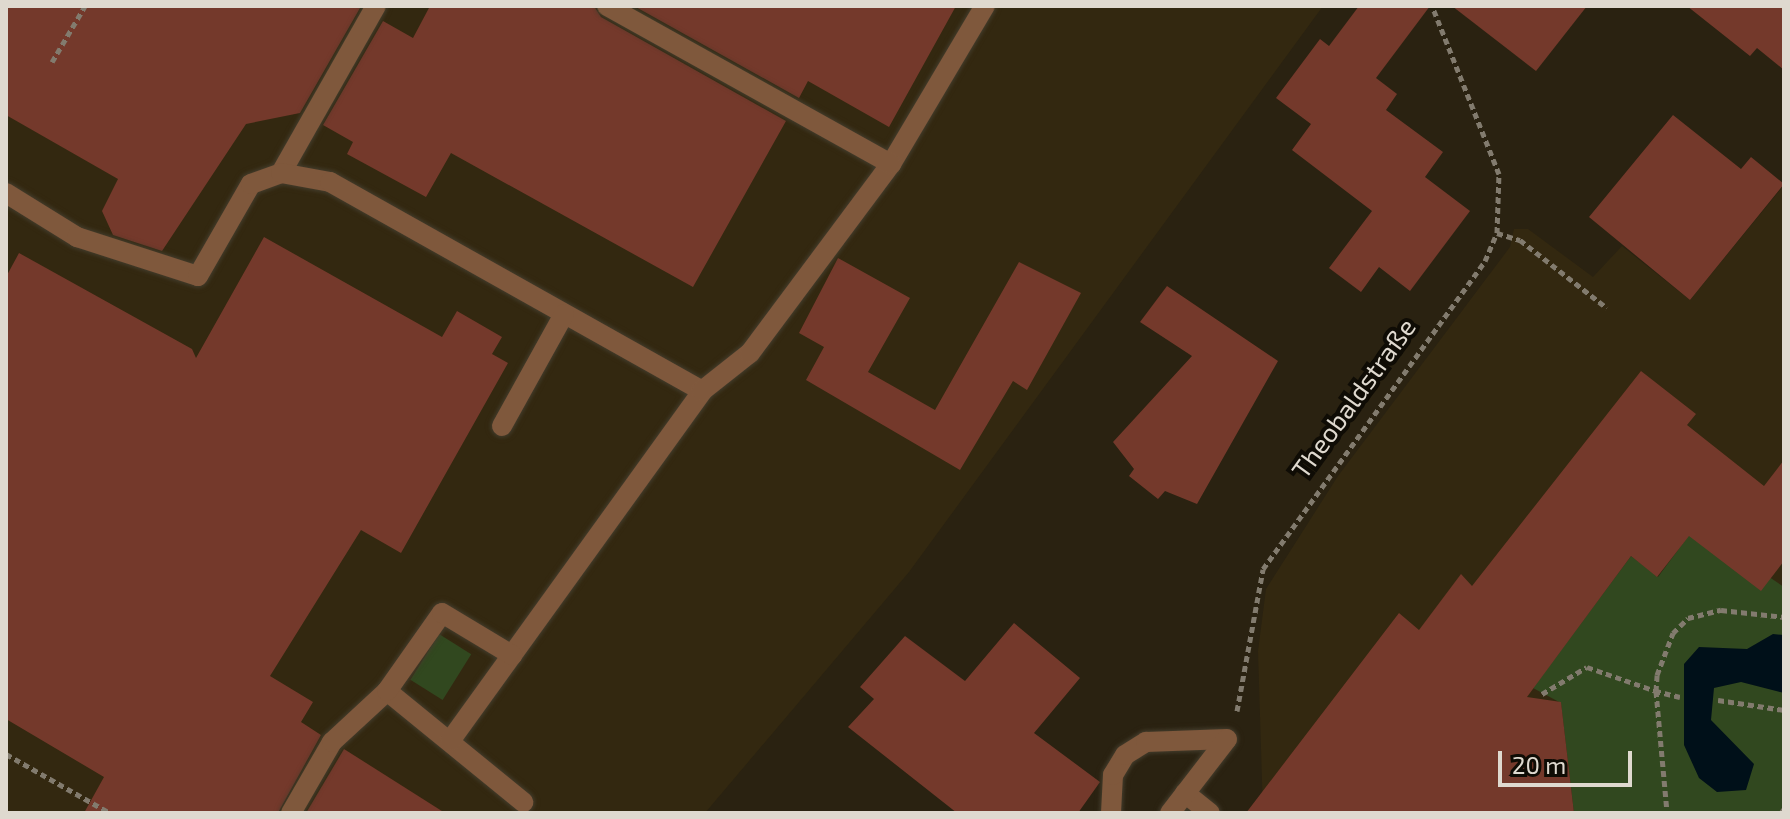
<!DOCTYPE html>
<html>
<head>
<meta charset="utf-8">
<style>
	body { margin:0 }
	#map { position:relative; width:1790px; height:819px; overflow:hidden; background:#2a2211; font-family:"Exo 2",sans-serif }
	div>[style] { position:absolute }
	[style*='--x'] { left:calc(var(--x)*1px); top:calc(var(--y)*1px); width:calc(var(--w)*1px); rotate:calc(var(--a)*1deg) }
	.built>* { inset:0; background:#332810 }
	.green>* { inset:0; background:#31481f; transform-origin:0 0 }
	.water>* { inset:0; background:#001019 }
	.building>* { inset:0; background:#74392b }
	.path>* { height:5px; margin-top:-2.5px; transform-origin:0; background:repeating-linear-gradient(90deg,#827b6e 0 6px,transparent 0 10px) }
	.roads { filter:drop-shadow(0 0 2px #433c2c) drop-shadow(0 0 2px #433c2c) }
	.minor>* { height:20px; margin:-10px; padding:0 10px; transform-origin:10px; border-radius:10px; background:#7f583c }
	span { translate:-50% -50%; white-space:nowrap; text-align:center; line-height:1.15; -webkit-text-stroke:8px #0f0c05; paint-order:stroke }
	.street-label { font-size:26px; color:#dfd9cf }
	.frame { position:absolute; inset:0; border:8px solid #dfd9cf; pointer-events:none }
	.scale { position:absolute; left:1498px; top:751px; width:134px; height:36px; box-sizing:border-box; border:4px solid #dfd9cf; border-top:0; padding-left:10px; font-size:24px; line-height:28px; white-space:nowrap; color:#dfd9cf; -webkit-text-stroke:6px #0f0c05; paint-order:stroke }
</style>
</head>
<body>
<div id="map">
	<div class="built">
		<div style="clip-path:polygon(6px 6px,1323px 6px,909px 572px,705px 813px,6px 813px)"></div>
		<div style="clip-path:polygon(1784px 185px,1784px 813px,1263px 813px,1258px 651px,1266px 589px,1338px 476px,1510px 247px,1514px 229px,1528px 229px,1593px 277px,1622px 246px,1690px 300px)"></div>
	</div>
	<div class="green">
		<div style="clip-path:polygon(1695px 527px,1784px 587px,1784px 813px,1574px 813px,1561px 703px,1533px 688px,1631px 556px,1658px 577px)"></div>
		<div style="left:439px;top:634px;width:38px;height:54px;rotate:32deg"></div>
	</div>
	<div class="water">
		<div style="clip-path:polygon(1773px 634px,1784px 635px,1784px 693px,1741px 682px,1714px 688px,1711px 720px,1754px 764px,1746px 790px,1717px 792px,1699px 778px,1684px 745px,1684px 664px,1699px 647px,1747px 649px)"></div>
	</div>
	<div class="building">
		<div style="clip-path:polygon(6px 6px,357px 6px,360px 8px,300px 113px,246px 124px,162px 251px,113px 235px,102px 211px,118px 179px,6px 115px)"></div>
		<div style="clip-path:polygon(430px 6px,594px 6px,601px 17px,786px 121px,693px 287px,451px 153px,426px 197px,347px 154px,353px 142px,323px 125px,383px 21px,413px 38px)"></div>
		<div style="clip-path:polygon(634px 6px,956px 6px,889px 127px,808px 81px,799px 98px)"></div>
		<div style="clip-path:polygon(1359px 6px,1430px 6px,1376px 78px,1397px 94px,1386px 110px,1443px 152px,1425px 177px,1470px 211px,1410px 291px,1379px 267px,1361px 292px,1329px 268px,1372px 211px,1292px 150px,1311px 124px,1276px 98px,1320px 39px,1329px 46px)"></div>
		<div style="clip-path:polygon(1452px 6px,1587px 6px,1536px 71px)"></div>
		<div style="clip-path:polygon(1687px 6px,1784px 6px,1784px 70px,1757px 48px,1750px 56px)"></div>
		<div style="clip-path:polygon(1673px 115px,1741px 169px,1751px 157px,1784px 184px,1690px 300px,1589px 217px)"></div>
		<div style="clip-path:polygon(264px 237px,442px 337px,457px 311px,502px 337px,492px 354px,508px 363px,401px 553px,361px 530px,270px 676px,313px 702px,301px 722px,321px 735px,278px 813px,84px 813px,104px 777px,6px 719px,6px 277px,19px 253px,192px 349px,196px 358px)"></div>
		<div style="clip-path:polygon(838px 258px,910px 298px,868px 372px,935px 410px,1019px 262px,1081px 293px,1027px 390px,1013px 381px,960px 470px,806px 380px,824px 347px,799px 333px)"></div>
		<div style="clip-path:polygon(1167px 286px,1278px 361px,1197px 504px,1165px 491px,1158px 499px,1129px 476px,1134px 469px,1113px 442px,1192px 356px,1140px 322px)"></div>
		<div style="clip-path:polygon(1641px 371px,1696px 414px,1687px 425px,1764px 486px,1784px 460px,1784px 561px,1761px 591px,1689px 536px,1657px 577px,1631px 556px,1527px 697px,1561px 702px,1574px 813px,1246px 813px,1399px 613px,1419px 630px,1461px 574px,1472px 586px)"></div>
		<div style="clip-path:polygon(1014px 623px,1080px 678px,1034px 733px,1100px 782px,1078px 813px,957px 813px,848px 727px,874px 699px,860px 687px,905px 636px,965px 681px)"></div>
		<div style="clip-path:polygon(344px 749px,445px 813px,306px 813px)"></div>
	</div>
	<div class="path">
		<div style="--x:52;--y:62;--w:65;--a:-59.5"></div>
		<div style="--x:1497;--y:233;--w:24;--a:17"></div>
		<div style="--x:1520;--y:240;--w:110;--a:38"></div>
		<div style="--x:1542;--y:694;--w:52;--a:-31"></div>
		<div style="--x:1587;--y:667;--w:73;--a:19.2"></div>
		<div style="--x:1656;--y:691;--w:122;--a:84.8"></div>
		<div style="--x:1680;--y:697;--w:25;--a:-166"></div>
		<div style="--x:1656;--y:691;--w:16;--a:-86"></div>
		<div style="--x:1657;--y:675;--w:45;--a:-69.1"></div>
		<div style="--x:1673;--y:633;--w:21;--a:-45"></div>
		<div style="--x:1688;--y:618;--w:34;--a:-14"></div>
		<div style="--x:1721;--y:610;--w:63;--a:6.3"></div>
		<div style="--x:1718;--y:700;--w:67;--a:8.6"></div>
		<div style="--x:1237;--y:711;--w:144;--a:-79.6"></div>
		<div style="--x:1263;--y:569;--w:380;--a:-54.2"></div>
		<div style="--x:1485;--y:261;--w:30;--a:-67"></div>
		<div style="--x:1497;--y:233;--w:59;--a:-88.1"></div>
		<div style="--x:1499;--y:174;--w:181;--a:-111.7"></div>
		<div style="--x:6;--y:754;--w:120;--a:29.6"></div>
		<div style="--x:1781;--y:813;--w:5;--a:-53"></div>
	</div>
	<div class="roads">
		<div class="minor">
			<div style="--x:891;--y:164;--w:184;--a:-59.3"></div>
			<div style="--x:281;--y:173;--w:192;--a:-60.4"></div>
			<div style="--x:6;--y:193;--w:84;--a:31.8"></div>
			<div style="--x:77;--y:237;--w:127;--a:17.9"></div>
			<div style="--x:198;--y:276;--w:106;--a:-60.1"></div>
			<div style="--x:251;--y:184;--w:32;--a:-20"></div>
			<div style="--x:281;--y:173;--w:50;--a:10.4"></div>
			<div style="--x:330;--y:182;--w:427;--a:29.3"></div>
			<div style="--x:502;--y:426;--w:128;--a:-61"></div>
			<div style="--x:387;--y:691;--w:176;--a:39.2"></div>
			<div style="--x:450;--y:741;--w:431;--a:-54.2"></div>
			<div style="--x:702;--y:391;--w:61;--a:-38.4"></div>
			<div style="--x:750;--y:353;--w:236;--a:-53.3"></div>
			<div style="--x:891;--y:164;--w:325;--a:-150.9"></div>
			<div style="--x:1185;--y:793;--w:32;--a:39"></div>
			<div style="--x:291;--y:813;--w:82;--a:-60"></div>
			<div style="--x:332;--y:742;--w:75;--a:-42.8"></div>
			<div style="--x:387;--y:691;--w:95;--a:-54.8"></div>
			<div style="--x:442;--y:613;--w:82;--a:31"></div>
			<div style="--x:1111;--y:813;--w:38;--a:-87"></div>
			<div style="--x:1113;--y:775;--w:23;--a:-59"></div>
			<div style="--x:1125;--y:755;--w:25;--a:-32"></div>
			<div style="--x:1146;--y:742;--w:81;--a:-2.1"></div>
			<div style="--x:1170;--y:813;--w:93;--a:-52.4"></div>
		</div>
	</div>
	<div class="street-label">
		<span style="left:1353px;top:398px;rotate:-54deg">Theobaldstraße</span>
	</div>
	<div class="frame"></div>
	<div class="scale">20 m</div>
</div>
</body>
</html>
